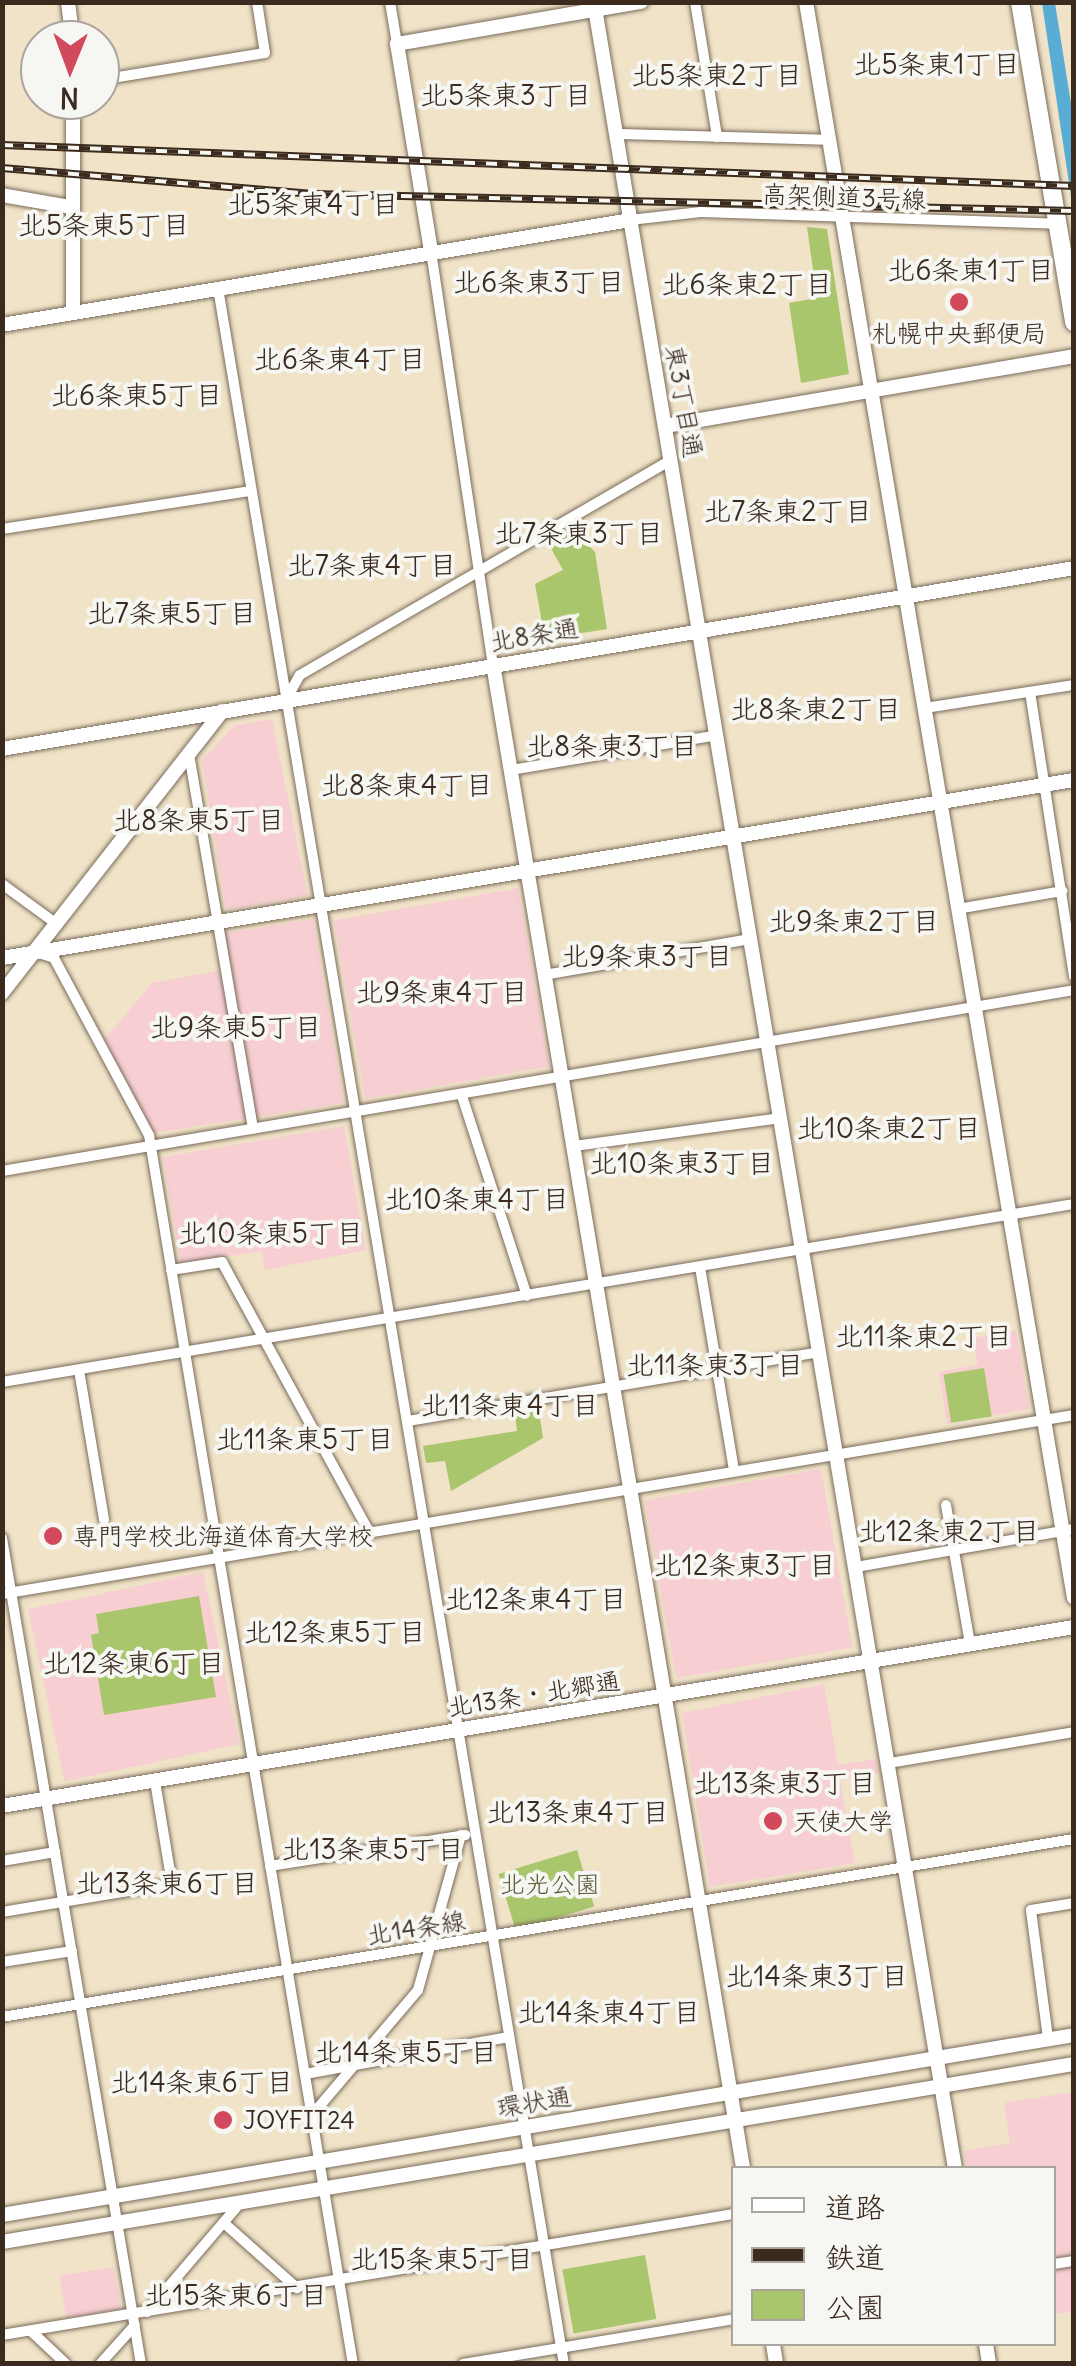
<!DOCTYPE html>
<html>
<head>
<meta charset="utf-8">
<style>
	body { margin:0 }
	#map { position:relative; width:1076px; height:2366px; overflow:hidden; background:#f0e3c8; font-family:Delius,"Klee One",sans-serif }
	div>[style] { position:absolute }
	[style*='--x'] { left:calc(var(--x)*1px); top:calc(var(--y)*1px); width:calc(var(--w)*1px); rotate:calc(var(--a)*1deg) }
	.built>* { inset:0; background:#f7cfd3; transform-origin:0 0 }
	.green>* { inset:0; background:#a9c66d; transform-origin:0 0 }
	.water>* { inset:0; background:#59add5 }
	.roads { filter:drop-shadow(0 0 2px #7a6b5a) drop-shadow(0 0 2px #7a6b5a) }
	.street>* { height:10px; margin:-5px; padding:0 5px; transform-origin:5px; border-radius:5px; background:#fff }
	.secondary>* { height:14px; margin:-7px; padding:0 7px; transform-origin:7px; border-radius:7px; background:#fff }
	.highway>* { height:18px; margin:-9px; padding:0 9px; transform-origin:9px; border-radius:9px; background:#fff }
	.rail>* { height:8px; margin-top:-4px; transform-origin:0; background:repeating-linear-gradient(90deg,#f6f6f2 0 11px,#3b2a1e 0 22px); box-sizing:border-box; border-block:2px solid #3b2a1e }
	.dots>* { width:28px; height:28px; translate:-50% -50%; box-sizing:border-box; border:5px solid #f6f6f2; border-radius:50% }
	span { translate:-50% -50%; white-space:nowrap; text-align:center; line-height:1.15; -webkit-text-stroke:8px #f6f6f2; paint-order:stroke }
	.street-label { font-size:25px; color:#3b2a1e }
	.poi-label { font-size:25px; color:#3b2a1e }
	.left { translate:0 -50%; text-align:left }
	.park-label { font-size:25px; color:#5c5936 }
	.neighbourhood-label { font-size:28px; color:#3b2a1e }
	.frame { position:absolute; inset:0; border:5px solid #3b2a1e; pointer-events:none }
	.legend { position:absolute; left:731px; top:2166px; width:325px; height:180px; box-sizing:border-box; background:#f6f6f2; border:2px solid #aba49d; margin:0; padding:12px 18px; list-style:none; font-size:30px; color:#3b2a1e }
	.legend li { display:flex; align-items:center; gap:20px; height:50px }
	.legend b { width:50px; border:2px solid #aba49d }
	.north { position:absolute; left:20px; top:20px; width:100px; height:100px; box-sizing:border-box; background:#f6f6f2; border:2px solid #aba49d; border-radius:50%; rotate:181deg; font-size:28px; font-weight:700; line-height:40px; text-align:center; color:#3b2a1e }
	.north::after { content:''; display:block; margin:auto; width:35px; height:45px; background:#d1495b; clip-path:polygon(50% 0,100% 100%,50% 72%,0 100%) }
</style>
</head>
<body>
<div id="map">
	<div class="built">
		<div style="clip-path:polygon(272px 719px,308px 896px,226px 910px,202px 760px,234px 726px)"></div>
		<div style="left:518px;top:888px;width:181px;height:187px;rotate:80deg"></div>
		<div style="clip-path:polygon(313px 919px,344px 1103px,153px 1133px,104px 1040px,152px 983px,221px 970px,215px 935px)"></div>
		<div style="clip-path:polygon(344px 1126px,366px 1250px,265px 1270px,262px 1251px,181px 1264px,163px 1157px)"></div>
		<div style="clip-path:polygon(1016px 1330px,1029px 1409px,947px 1424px,939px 1372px,978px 1365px,973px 1338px)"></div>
		<div style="left:821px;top:1469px;width:181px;height:179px;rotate:80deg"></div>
		<div style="left:203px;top:1572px;width:176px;height:179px;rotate:78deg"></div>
		<div style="clip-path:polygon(824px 1684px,838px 1765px,876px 1759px,879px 1773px,840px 1780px,855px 1863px,710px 1887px,682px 1713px)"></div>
		<div style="clip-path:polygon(1073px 2092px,1073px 2311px,1056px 2314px,1054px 2168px,967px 2168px,964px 2151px,1010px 2143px,1004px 2103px)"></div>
		<div style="left:114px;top:2267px;width:43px;height:55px;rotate:81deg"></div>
	</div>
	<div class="green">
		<div style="clip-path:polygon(807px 227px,827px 229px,849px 374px,801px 383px,789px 303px,817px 298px)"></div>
		<div style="clip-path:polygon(571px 527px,595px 552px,607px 629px,545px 639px,535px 584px,563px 570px,547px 541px)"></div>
		<div style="left:984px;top:1368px;width:49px;height:41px;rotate:81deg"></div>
		<div style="clip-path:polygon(538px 1405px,543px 1438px,451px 1491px,445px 1461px,426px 1463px,423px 1446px,517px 1431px,514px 1409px)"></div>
		<div style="clip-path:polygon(199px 1596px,216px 1697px,104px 1715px,91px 1635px,99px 1633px,96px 1614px)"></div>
		<div style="left:577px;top:1850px;width:59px;height:82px;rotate:73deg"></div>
		<div style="left:645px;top:2255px;width:65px;height:84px;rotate:80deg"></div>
	</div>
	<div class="water">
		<div style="clip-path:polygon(1042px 3px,1055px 3px,1073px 116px,1073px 210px)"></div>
	</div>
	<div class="roads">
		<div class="street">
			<div style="--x:390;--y:2;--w:43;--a:80.5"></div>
			<div style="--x:695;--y:2;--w:137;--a:80.7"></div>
			<div style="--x:100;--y:80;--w:167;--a:-9.3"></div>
			<div style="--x:265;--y:53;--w:52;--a:-98.9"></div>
			<div style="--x:617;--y:134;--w:213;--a:1.6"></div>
			<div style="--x:630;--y:220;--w:71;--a:-6.4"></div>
			<div style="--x:701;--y:212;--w:356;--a:1.9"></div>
			<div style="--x:431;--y:251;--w:418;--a:81.5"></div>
			<div style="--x:218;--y:288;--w:2105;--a:80.54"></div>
			<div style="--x:2;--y:529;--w:252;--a:-8.7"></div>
			<div style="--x:1030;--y:692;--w:288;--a:81.2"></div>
			<div style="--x:287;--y:698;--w:26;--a:-61"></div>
			<div style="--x:300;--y:675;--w:429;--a:-30.1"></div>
			<div style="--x:925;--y:708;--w:151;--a:-8.8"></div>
			<div style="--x:189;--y:754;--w:380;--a:80.3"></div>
			<div style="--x:511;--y:770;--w:209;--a:-9.6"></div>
			<div style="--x:2;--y:884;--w:69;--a:36.2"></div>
			<div style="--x:957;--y:909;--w:107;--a:-9.7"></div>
			<div style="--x:42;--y:954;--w:13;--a:18"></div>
			<div style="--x:54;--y:958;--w:201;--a:61.8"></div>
			<div style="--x:149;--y:1135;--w:1246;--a:80.58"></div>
			<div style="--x:544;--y:975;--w:210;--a:-9.9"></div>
			<div style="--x:462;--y:1096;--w:210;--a:72"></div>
			<div style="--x:574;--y:1146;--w:209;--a:-7.7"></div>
			<div style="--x:2;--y:1171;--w:1087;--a:-9.58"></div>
			<div style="--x:700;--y:1267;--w:207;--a:80.5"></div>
			<div style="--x:171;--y:1270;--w:52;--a:-8.9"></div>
			<div style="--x:222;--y:1262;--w:309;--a:61.4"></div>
			<div style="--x:79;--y:1370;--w:152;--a:80.5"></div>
			<div style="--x:2;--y:1382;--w:1087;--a:-9.43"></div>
			<div style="--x:408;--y:1421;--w:417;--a:-9.5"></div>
			<div style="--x:946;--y:1505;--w:141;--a:80.2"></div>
			<div style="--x:2;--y:1538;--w:838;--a:80.45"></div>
			<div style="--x:856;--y:1567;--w:221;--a:-9.9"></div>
			<div style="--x:2;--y:1594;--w:1087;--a:-9.48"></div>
			<div style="--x:889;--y:1763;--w:188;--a:-9.5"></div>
			<div style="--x:2;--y:1861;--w:54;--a:-9.6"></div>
			<div style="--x:270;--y:1866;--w:198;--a:-9"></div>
			<div style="--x:2;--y:1912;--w:172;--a:-9.4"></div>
			<div style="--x:172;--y:1884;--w:104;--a:-99.4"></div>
			<div style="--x:2;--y:1962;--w:71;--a:-8.9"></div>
			<div style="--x:2;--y:2017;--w:1087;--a:-9.43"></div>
			<div style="--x:1048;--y:2038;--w:129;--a:-97.6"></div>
			<div style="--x:1031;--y:1910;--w:44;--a:-9.2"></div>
			<div style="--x:305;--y:2074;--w:207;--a:-10.3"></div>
			<div style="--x:312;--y:2115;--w:164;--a:-49.7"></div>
			<div style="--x:418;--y:1990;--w:161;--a:-74.5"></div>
			<div style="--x:224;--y:2223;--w:98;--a:41.7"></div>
			<div style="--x:1054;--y:2264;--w:20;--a:-9"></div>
			<div style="--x:147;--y:2312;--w:143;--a:-49.5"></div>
			<div style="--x:31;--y:2331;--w:48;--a:43.3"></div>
			<div style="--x:2;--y:2335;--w:742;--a:-9.39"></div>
			<div style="--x:100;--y:2364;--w:52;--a:-48.1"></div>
			<div style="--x:463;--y:2364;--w:275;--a:-9.4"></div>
		</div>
		<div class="secondary">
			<div style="--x:68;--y:2;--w:38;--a:83"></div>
			<div style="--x:594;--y:2;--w:2196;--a:80.54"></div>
			<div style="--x:806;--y:2;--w:1618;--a:80.47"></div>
			<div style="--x:2;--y:195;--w:69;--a:10"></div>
			<div style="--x:431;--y:251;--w:210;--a:-99.3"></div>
			<div style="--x:397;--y:44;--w:248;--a:-9.8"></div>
			<div style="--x:73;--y:313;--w:213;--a:-90"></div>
			<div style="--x:2;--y:325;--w:637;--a:-9.49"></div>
			<div style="--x:665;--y:426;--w:415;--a:-9.7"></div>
			<div style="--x:493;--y:664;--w:1525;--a:80.56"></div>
			<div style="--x:2;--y:749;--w:1087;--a:-9.58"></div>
			<div style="--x:2;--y:958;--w:1087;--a:-9.43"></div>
			<div style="--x:2;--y:993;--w:358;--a:-52"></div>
			<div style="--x:2;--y:1806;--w:1087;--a:-9.48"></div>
			<div style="--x:2;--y:2215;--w:1087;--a:-9.53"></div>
			<div style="--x:2;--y:2242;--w:1087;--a:-9.43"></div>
			<div style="--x:773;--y:2344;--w:20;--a:81"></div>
			<div style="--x:986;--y:2344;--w:20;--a:81"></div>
		</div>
		<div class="highway">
			<div style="--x:1020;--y:2;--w:325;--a:80.4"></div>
		</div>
	</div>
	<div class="rail">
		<div style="--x:2;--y:145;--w:1073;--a:2.19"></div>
		<div style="--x:2;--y:168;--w:312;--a:4.8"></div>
		<div style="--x:313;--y:194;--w:761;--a:1.28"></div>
	</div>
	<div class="dots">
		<div style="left:959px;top:302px;background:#d1495b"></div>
		<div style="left:53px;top:1536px;background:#d1495b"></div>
		<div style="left:773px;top:1821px;background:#d1495b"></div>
		<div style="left:223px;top:2120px;background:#d1495b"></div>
	</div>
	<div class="street-label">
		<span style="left:844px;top:197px;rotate:2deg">高架側道3号線</span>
		<span style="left:684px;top:401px;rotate:80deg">東3丁目通</span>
		<span style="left:534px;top:635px;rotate:-10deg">北8条通</span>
		<span style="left:534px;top:1694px;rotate:-9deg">北13条・北郷通</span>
		<span style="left:416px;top:1928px;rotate:-9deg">北14条線</span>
		<span style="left:534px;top:2102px;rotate:-10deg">環状通</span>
	</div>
	<div class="poi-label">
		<span style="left:959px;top:333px">札幌中央郵便局</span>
		<span class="left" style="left:73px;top:1536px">専門学校北海道体育大学校</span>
		<span class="left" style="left:793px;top:1821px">天使大学</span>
		<span class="left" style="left:243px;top:2120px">JOYFIT24</span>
	</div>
	<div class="park-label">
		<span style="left:550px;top:1884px">北光公園</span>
	</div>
	<div class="neighbourhood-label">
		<span style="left:937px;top:64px">北5条東1丁目</span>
		<span style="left:717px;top:75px">北5条東2丁目</span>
		<span style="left:506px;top:95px">北5条東3丁目</span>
		<span style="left:313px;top:204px">北5条東4丁目</span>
		<span style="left:104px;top:225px">北5条東5丁目</span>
		<span style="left:971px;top:270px">北6条東1丁目</span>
		<span style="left:539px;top:282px">北6条東3丁目</span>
		<span style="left:747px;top:284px">北6条東2丁目</span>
		<span style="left:340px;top:359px">北6条東4丁目</span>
		<span style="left:137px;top:395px">北6条東5丁目</span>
		<span style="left:788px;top:511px">北7条東2丁目</span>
		<span style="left:579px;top:533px">北7条東3丁目</span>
		<span style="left:372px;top:565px">北7条東4丁目</span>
		<span style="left:172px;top:613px">北7条東5丁目</span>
		<span style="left:816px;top:709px">北8条東2丁目</span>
		<span style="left:612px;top:746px">北8条東3丁目</span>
		<span style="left:407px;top:785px">北8条東4丁目</span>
		<span style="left:199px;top:820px">北8条東5丁目</span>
		<span style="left:854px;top:921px">北9条東2丁目</span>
		<span style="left:647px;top:956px">北9条東3丁目</span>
		<span style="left:442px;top:992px">北9条東4丁目</span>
		<span style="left:236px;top:1027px">北9条東5丁目</span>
		<span style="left:889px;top:1128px">北10条東2丁目</span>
		<span style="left:682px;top:1163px">北10条東3丁目</span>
		<span style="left:477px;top:1199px">北10条東4丁目</span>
		<span style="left:271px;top:1233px">北10条東5丁目</span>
		<span style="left:924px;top:1336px">北11条東2丁目</span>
		<span style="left:715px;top:1365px">北11条東3丁目</span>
		<span style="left:510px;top:1405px">北11条東4丁目</span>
		<span style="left:305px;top:1439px">北11条東5丁目</span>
		<span style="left:949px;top:1531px">北12条東2丁目</span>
		<span style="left:745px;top:1565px">北12条東3丁目</span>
		<span style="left:536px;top:1599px">北12条東4丁目</span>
		<span style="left:335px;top:1632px">北12条東5丁目</span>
		<span style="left:134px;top:1663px">北12条東6丁目</span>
		<span style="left:785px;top:1783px">北13条東3丁目</span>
		<span style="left:578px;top:1812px">北13条東4丁目</span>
		<span style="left:373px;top:1849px">北13条東5丁目</span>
		<span style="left:167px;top:1883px">北13条東6丁目</span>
		<span style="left:817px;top:1976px">北14条東3丁目</span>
		<span style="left:609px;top:2012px">北14条東4丁目</span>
		<span style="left:406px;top:2052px">北14条東5丁目</span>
		<span style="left:202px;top:2082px">北14条東6丁目</span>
		<span style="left:442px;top:2259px">北15条東5丁目</span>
		<span style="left:236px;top:2295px">北15条東6丁目</span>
	</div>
	<div class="frame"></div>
	<ul class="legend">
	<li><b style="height:12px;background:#fff"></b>道路</li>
	<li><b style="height:12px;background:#3b2a1e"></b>鉄道</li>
	<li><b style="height:28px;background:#a9c66d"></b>公園</li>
	</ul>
	<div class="north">N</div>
</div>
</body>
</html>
